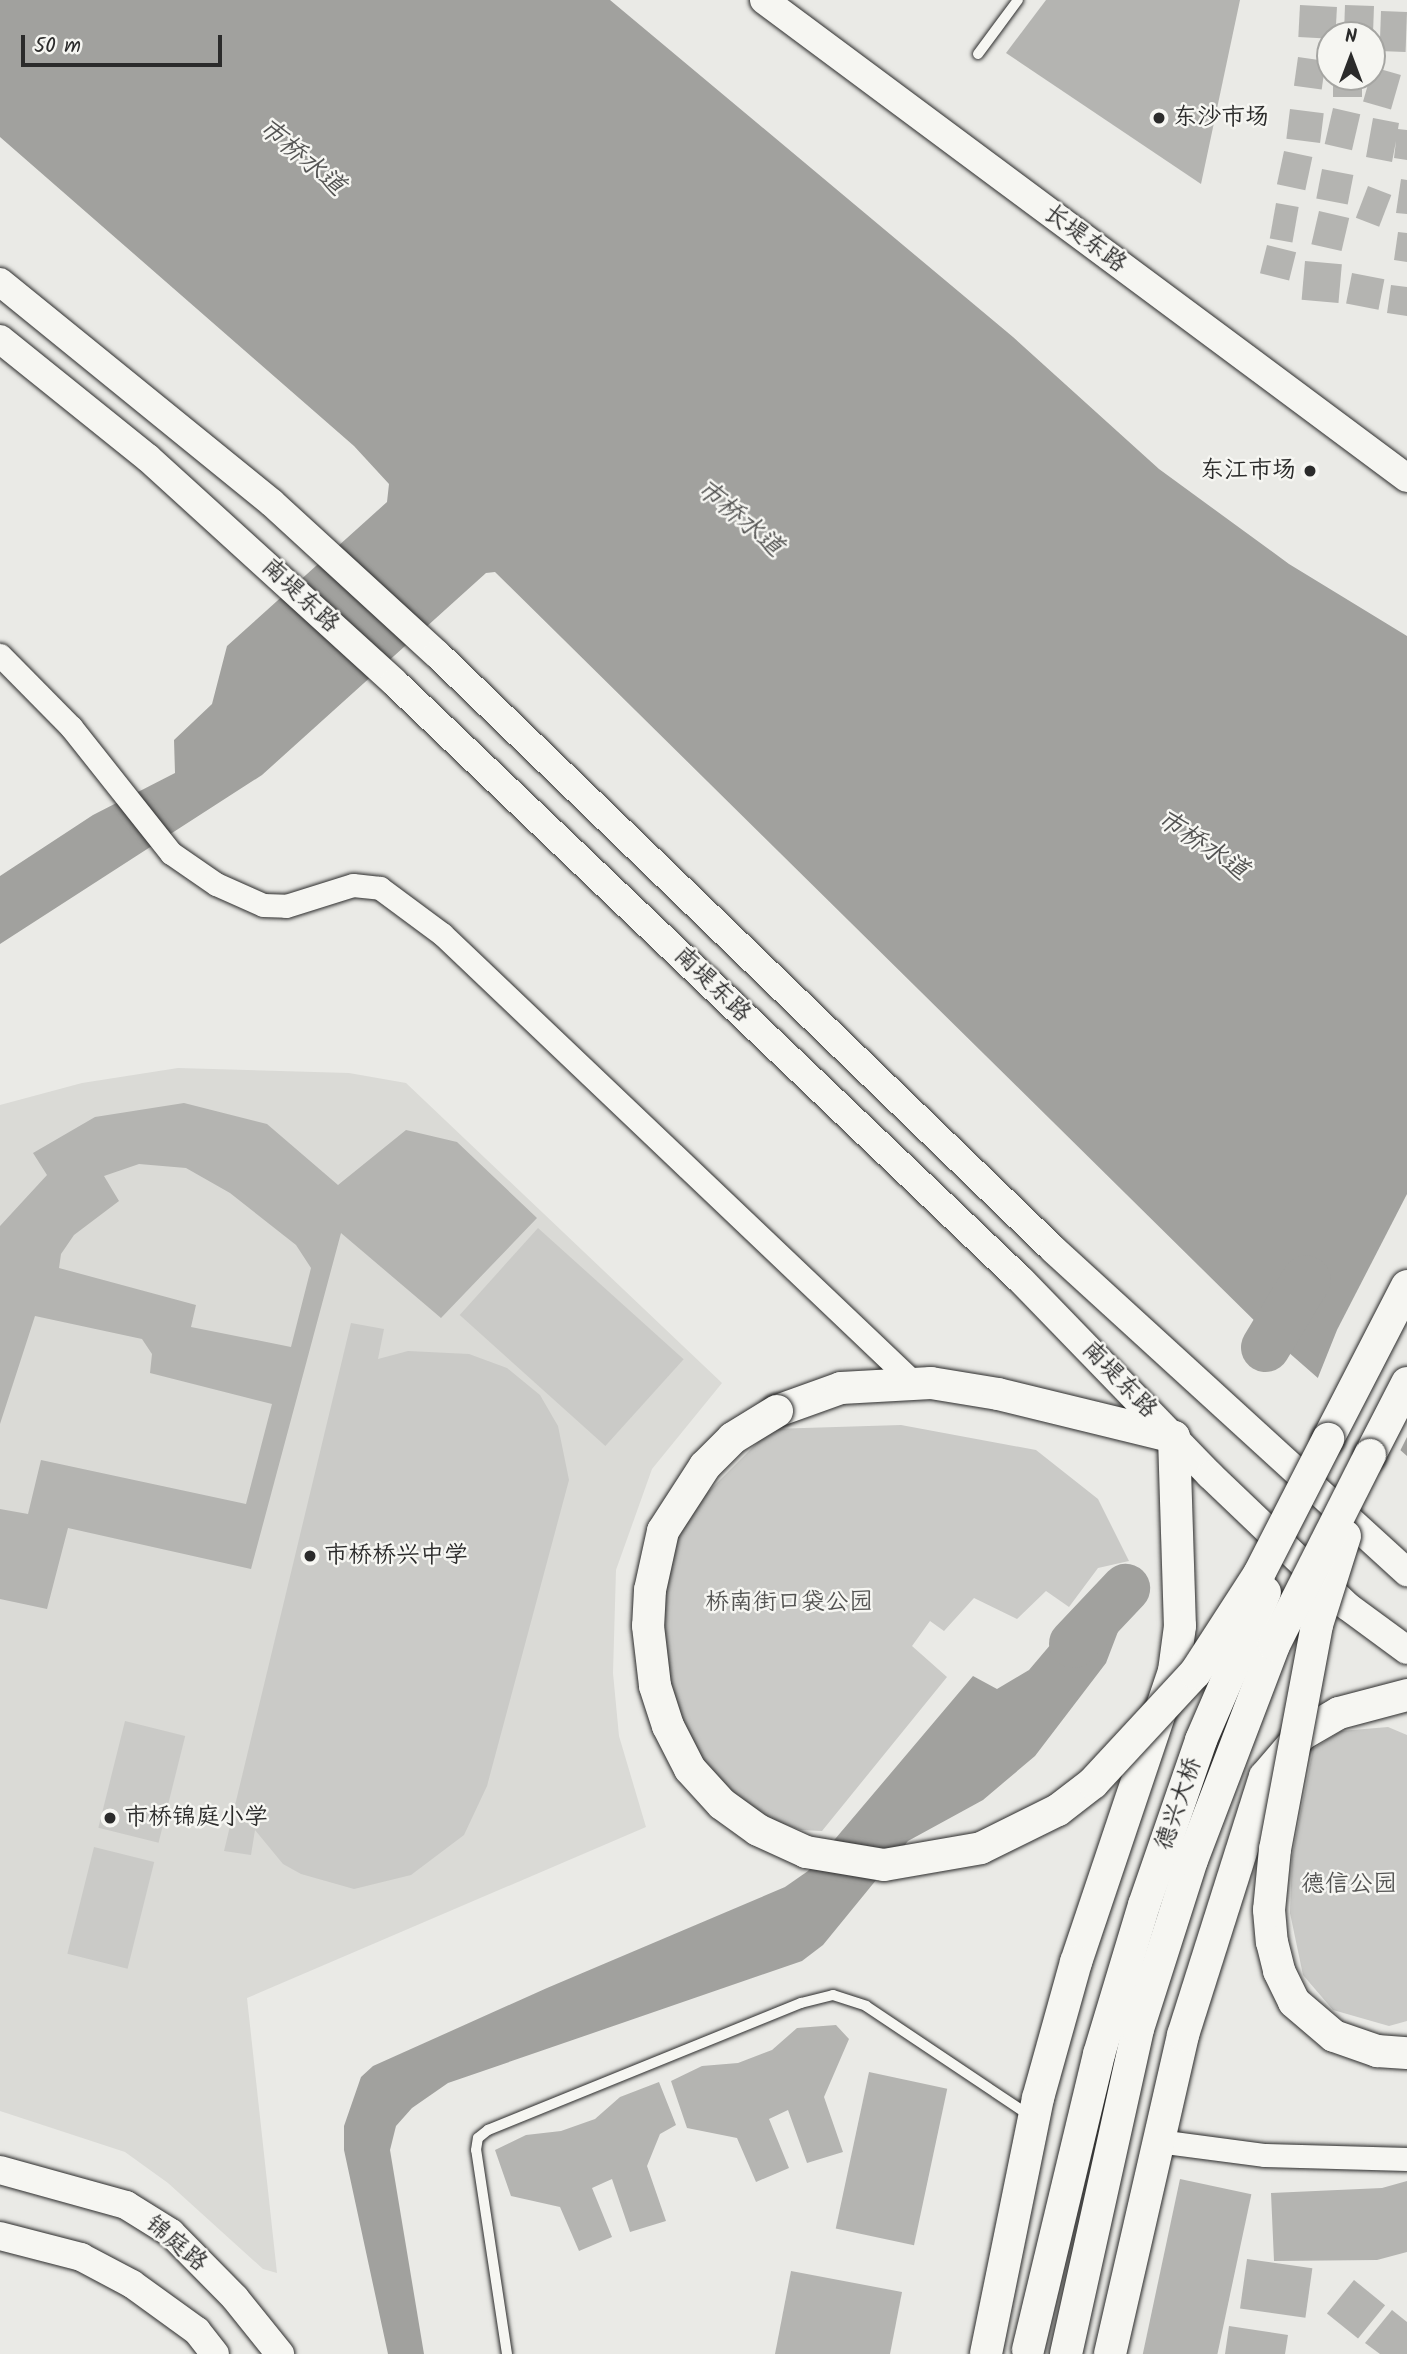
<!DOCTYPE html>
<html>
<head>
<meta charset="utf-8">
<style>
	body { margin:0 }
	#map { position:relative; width:1407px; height:2354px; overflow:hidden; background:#eaeae6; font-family:Kalam,"LXGW WenKai TC",sans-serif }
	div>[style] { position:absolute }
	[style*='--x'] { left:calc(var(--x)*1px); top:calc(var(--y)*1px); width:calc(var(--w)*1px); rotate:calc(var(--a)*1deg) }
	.built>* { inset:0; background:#dadad6 }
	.green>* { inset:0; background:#cacac7; transform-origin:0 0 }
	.water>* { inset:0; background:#a1a19e }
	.pier>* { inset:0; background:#eaeae6 }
	.river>* { height:49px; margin:-24.5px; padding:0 24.5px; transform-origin:24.5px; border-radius:24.5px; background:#a1a19e }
	.building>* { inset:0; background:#b4b4b1; transform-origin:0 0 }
	.roads { filter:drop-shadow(0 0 2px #2b2b2b) drop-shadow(0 0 2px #2b2b2b) }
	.service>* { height:10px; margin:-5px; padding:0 5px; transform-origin:5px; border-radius:5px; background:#f6f6f2 }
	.minor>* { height:23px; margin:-11.5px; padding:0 11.5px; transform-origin:11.5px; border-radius:11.5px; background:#f6f6f2 }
	.tertiary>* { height:28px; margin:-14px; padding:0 14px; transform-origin:14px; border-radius:14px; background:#f6f6f2 }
	.secondary>* { height:32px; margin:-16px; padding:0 16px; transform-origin:16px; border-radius:16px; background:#f6f6f2 }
	.bridges { filter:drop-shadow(0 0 2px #2b2b2b) drop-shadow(0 0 2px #2b2b2b) }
	.secondary-bridge>* { height:32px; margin:-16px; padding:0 16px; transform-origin:16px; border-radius:16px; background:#f6f6f2 }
	.dots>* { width:19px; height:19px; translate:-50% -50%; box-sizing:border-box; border:4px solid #f6f6f2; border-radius:50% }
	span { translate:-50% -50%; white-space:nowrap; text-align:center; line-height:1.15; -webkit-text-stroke:5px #f6f6f2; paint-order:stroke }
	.poi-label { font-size:24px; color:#2b2b2b }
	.left { translate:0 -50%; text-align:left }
	.right { translate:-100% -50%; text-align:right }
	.street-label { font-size:24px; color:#2b2b2b }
	.park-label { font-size:24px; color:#535352 }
	.water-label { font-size:26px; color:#545453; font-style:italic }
	.north { position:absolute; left:1316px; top:21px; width:70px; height:70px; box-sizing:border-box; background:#f6f6f2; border:2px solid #a5a5a2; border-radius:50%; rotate:0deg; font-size:19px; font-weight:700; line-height:28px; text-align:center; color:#2b2b2b }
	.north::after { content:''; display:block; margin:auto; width:24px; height:32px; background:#2b2b2b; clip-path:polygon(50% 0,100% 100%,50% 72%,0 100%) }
	.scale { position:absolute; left:21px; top:35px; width:201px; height:32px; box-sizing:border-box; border:4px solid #2b2b2b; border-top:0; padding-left:9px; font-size:21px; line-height:24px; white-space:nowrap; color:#2b2b2b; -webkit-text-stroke:5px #f6f6f2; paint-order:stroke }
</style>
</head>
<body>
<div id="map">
	<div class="built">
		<div style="clip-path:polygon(178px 1068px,349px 1073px,406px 1083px,722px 1383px,652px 1469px,616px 1570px,613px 1673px,619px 1736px,646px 1827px,247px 1998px,277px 2273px,263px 2269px,168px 2183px,125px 2152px,0 2111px,0 1105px,82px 1083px)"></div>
	</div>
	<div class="green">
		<div style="left:538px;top:1228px;width:196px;height:117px;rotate:42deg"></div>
		<div style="clip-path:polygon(351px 1323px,384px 1329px,378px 1359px,408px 1351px,469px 1354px,507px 1368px,540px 1395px,558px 1426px,569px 1480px,487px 1786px,464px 1835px,411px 1875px,354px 1889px,301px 1874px,283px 1864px,255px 1830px,251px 1855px,224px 1851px)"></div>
		<div style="clip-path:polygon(901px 1425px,1036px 1450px,1098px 1499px,1129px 1561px,1098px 1568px,1069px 1607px,1046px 1591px,1017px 1619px,974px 1598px,944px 1631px,930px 1621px,912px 1646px,947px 1677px,822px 1831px,801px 1830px,742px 1810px,688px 1745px,668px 1694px,659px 1578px,689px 1511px,771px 1429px)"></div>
		<div style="left:125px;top:1721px;width:62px;height:110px;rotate:14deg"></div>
		<div style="clip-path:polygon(1388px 1727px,1407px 1735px,1407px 2021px,1389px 2026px,1333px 2010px,1303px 1975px,1290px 1913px,1292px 1857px,1313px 1749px,1341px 1731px)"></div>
		<div style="left:94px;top:1847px;width:62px;height:110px;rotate:14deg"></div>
	</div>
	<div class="water">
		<div style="clip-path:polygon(0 0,610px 0,1013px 337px,1159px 469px,1289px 564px,1407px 636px,1407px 1456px,1271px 1337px,495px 572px,486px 573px,262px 775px,0 944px,0 876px,93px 815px,175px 773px,174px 740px,212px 704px,227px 646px,387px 502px,389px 484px,354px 446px,0 137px)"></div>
		<div style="clip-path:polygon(1120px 1596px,1119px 1629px,1106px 1663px,1035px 1756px,983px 1800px,908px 1841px,823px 1945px,802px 1961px,448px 2083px,412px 2108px,396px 2126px,390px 2150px,424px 2354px,388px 2354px,344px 2150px,344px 2126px,361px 2077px,373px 2066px,547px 1988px,785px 1887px,808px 1871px,973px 1676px,997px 1689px,1029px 1670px,1090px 1598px)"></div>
	</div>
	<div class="pier">
		<div style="clip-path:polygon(1407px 1194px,1407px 1437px,1399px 1453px,1317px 1380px,1337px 1330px)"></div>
	</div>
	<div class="river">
		<div style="--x:1265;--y:1347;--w:79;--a:-58.9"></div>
		<div style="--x:1073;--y:1643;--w:76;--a:-46.6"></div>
	</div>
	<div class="building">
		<div style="clip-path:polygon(1046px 0,1240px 0,1201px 184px,1006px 53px)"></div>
		<div style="left:1300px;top:5px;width:37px;height:32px;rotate:3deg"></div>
		<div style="left:1345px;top:5px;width:29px;height:30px;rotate:2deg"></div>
		<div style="left:1381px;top:11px;width:26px;height:40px;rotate:2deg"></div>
		<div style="left:1298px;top:57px;width:28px;height:29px;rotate:8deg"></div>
		<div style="left:1373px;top:67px;width:29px;height:36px;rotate:16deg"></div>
		<div style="left:1333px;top:77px;width:29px;height:20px"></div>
		<div style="left:1333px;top:108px;width:28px;height:37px;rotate:13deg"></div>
		<div style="left:1290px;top:109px;width:34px;height:30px;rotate:7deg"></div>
		<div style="clip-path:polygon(1373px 118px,1399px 123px,1398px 129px,1407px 130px,1407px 160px,1394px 158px,1396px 141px,1392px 162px,1366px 157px)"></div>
		<div style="left:1284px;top:151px;width:29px;height:34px;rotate:12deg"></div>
		<div style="left:1322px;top:169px;width:32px;height:30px;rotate:11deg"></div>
		<div style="clip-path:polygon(1401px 179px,1407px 180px,1407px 214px,1396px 213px)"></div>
		<div style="left:1368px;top:186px;width:25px;height:34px;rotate:21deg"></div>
		<div style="left:1276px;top:203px;width:23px;height:36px;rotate:10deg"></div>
		<div style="left:1319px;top:211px;width:31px;height:34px;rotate:13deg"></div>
		<div style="clip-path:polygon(1398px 232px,1407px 233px,1407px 262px,1394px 260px)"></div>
		<div style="left:1267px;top:245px;width:30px;height:29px;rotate:14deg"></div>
		<div style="left:1305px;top:261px;width:37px;height:39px;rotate:5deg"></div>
		<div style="left:1352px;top:273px;width:33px;height:31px;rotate:11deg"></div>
		<div style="clip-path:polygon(1391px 285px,1407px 287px,1407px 316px,1387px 313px)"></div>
		<div style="clip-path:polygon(evenodd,184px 1103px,267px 1124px,338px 1185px,406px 1130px,457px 1142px,537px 1218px,441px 1318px,341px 1233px,251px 1569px,68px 1528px,47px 1609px,0 1599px,0 1509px,28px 1514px,41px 1460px,246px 1504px,272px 1404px,150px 1373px,152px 1354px,142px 1339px,35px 1316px,0 1424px,0 1226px,47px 1175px,33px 1153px,95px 1117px,184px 1103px,139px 1164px,186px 1168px,230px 1193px,296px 1245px,311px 1268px,291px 1347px,191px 1327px,196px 1305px,59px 1268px,61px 1254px,74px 1235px,119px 1201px,104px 1176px,139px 1164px)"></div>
		<div style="clip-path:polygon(836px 2025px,849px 2039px,824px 2097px,843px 2152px,807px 2163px,788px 2110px,769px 2119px,789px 2168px,756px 2182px,737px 2138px,687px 2128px,671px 2081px,702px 2066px,738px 2063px,772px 2050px,797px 2028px)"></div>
		<div style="left:869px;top:2072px;width:80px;height:160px;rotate:12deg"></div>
		<div style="clip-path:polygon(659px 2082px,676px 2125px,660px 2134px,647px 2166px,666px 2221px,630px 2232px,612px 2179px,592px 2188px,612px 2237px,579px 2251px,560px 2207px,511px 2196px,495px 2150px,526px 2135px,561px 2131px,595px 2119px,620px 2097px)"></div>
		<div style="left:1180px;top:2179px;width:73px;height:179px;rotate:12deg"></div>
		<div style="clip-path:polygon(1407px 2181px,1407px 2252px,1377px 2260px,1274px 2261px,1271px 2193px,1382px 2188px)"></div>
		<div style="left:1247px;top:2259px;width:66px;height:50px;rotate:8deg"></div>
		<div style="clip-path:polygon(791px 2271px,902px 2292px,890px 2354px,775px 2354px)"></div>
		<div style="left:1354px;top:2280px;width:40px;height:43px;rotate:39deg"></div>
		<div style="clip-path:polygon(1392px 2310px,1407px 2322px,1407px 2354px,1380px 2354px,1365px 2343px)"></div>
		<div style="clip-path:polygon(1229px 2326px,1288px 2335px,1285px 2354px,1225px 2354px)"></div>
	</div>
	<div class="roads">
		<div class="service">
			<div style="--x:978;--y:54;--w:67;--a:-53.5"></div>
			<div style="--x:507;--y:2354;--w:206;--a:-98.6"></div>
			<div style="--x:476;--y:2150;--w:12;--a:-81"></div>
			<div style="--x:478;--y:2138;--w:13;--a:-39"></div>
			<div style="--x:488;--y:2130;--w:338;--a:-22.1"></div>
			<div style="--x:801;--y:2003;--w:33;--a:-14"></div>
			<div style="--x:833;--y:1995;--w:35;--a:18"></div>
			<div style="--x:866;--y:2006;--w:200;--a:33.8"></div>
		</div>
		<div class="minor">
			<div style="--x:0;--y:655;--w:101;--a:45.4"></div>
			<div style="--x:71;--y:727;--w:161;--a:51.6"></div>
			<div style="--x:171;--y:853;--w:55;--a:34.6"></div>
			<div style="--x:216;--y:884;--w:51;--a:24.1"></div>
			<div style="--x:263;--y:905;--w:23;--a:2"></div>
			<div style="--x:286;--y:906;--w:70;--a:-17.4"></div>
			<div style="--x:353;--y:885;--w:27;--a:6"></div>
			<div style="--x:380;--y:888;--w:77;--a:36.6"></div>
			<div style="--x:442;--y:934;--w:651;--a:43.57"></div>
			<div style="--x:1158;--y:2141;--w:108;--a:7.5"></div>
			<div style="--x:1265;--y:2155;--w:142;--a:1.6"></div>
		</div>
		<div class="tertiary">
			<div style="--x:764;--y:0;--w:801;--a:36.63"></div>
			<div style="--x:0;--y:282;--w:350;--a:39.1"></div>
			<div style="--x:272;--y:503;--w:224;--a:42.5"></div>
			<div style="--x:437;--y:654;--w:858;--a:44.01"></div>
			<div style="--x:1054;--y:1250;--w:478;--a:42.4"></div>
			<div style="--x:0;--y:339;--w:190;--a:38.8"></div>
			<div style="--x:148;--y:458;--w:333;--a:42.3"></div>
			<div style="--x:394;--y:682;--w:868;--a:43.65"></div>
			<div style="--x:1022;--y:1281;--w:270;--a:45.9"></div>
			<div style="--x:1210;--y:1475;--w:190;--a:43.7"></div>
			<div style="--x:1347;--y:1606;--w:74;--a:36.3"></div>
			<div style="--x:0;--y:2170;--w:131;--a:15.5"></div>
			<div style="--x:126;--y:2205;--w:53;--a:31.9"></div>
			<div style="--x:171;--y:2233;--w:91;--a:45.4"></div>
			<div style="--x:235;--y:2298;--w:72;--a:51.2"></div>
			<div style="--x:0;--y:2236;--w:84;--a:14.5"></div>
			<div style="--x:81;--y:2257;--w:58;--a:27.9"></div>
			<div style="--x:132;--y:2284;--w:80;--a:35.9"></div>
			<div style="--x:197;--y:2331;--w:29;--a:52"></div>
		</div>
		<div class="secondary">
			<div style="--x:777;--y:1411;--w:68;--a:-19.8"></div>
			<div style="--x:841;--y:1388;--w:90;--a:-3.2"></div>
			<div style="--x:931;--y:1383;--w:68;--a:9.3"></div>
			<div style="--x:998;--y:1394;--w:181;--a:13.7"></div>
			<div style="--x:1174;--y:1437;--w:189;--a:88.2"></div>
			<div style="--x:1180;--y:1626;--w:45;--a:97.6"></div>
			<div style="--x:1174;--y:1671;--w:307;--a:108.6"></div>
			<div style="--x:1076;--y:1962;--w:141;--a:105.6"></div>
			<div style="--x:1038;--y:2098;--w:261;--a:101.5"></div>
			<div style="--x:1328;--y:1439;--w:172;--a:-62.7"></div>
			<div style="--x:1370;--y:1455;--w:81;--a:-62.8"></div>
			<div style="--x:1110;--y:2354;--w:327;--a:-77.1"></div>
			<div style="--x:1183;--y:2035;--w:271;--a:-72.4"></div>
			<div style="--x:1265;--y:1777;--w:55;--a:-49.4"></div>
			<div style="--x:1301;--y:1735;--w:44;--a:-30.1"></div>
			<div style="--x:1339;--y:1713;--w:70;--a:-14.8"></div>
		</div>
	</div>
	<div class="bridges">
		<div class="secondary-bridge">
			<div style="--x:777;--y:1411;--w:52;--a:148.5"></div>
			<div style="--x:733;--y:1438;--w:40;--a:135"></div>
			<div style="--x:705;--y:1466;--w:77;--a:122.9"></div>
			<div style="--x:663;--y:1531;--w:60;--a:102.4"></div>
			<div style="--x:650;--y:1590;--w:36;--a:93"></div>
			<div style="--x:648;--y:1626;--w:60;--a:83.3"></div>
			<div style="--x:655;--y:1686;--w:42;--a:72"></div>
			<div style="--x:668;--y:1726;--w:48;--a:62.9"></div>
			<div style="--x:690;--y:1769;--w:47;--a:47.6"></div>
			<div style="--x:722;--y:1804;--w:44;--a:35.8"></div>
			<div style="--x:758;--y:1830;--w:53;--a:24.6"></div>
			<div style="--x:806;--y:1852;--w:79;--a:9.5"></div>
			<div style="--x:884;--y:1865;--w:98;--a:-9.9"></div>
			<div style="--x:981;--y:1848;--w:86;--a:-26.3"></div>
			<div style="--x:1058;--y:1810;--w:44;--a:-37.6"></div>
			<div style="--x:1093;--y:1783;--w:150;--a:-47.2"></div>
			<div style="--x:1195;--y:1673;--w:118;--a:-57.1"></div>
			<div style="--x:1259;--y:1574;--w:152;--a:-62.9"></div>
			<div style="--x:1345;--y:1536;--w:93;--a:107.5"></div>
			<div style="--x:1317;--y:1625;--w:228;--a:100.6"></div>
			<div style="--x:1275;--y:1849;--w:61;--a:95.6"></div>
			<div style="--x:1269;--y:1910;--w:32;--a:85"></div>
			<div style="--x:1272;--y:1942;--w:30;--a:76"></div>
			<div style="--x:1279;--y:1971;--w:34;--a:64"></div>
			<div style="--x:1294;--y:2002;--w:52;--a:40.4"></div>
			<div style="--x:1334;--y:2036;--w:46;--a:19.2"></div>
			<div style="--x:1377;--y:2051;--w:30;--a:4"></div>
			<div style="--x:1028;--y:2350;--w:304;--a:-76.5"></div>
			<div style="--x:1099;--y:2054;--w:156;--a:-73.2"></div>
			<div style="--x:1144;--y:1905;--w:175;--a:-70.9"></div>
			<div style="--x:1201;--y:1740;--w:161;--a:-66.6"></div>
			<div style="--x:1066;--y:2354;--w:333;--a:-77.5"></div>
			<div style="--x:1138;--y:2029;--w:177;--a:-72.3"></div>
			<div style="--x:1192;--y:1860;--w:230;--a:-69.1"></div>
			<div style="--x:1274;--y:1645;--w:213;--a:-63.2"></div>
		</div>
	</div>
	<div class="dots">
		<div style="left:1159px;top:118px;background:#2b2b2b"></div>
		<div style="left:1310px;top:471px;background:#2b2b2b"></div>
		<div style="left:310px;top:1556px;background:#2b2b2b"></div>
		<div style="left:110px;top:1818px;background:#2b2b2b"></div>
	</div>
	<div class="poi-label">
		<span class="left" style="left:1173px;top:118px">东沙市场</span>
		<span class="right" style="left:1296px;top:471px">东江市场</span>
		<span class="left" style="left:324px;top:1556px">市桥桥兴中学</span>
		<span class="left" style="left:124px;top:1818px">市桥锦庭小学</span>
	</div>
	<div class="street-label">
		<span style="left:1085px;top:239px;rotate:37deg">长堤东路</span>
		<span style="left:300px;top:596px;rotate:43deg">南堤东路</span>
		<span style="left:712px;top:985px;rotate:44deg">南堤东路</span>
		<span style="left:1119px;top:1380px;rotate:46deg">南堤东路</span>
		<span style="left:1179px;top:1804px;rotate:-71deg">德兴大桥</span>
		<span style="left:176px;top:2244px;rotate:40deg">锦庭路</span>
	</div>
	<div class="park-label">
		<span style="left:789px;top:1603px">桥南街口袋公园</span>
		<span style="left:1349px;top:1885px">德信公园</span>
	</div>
	<div class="water-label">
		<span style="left:301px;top:158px;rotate:40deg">市桥水道</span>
		<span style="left:739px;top:519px;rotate:40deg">市桥水道</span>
		<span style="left:1202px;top:846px;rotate:34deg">市桥水道</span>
	</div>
	<div class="north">N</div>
	<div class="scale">50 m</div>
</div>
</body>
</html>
